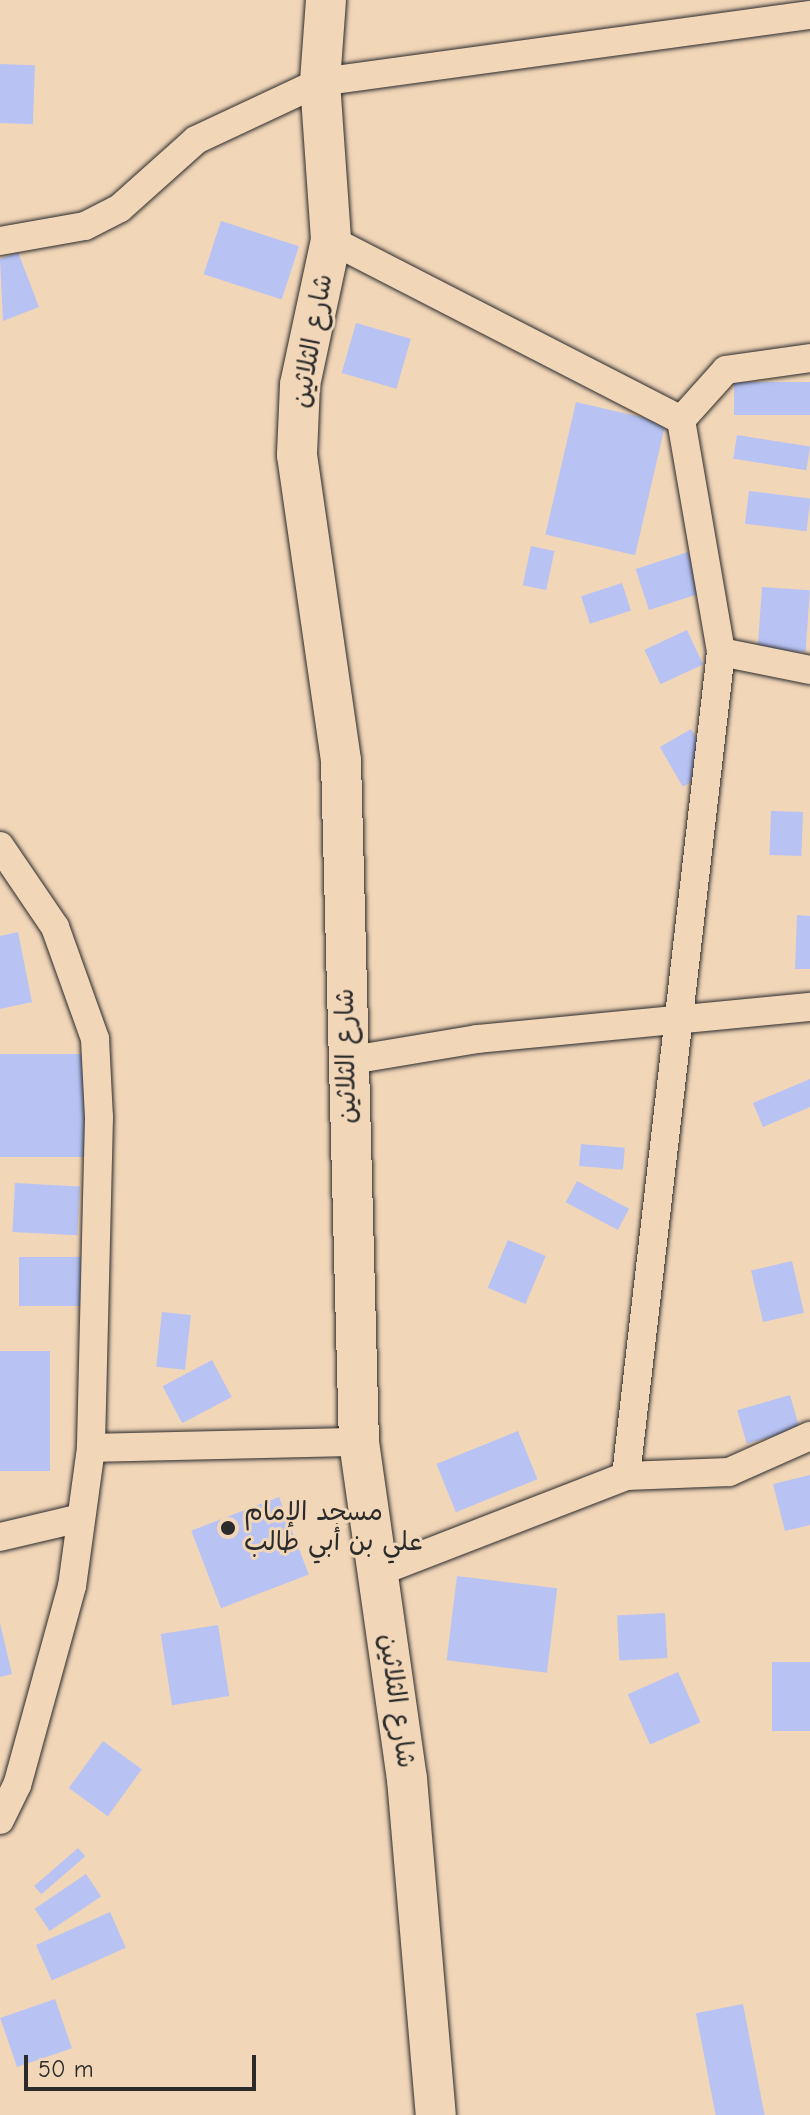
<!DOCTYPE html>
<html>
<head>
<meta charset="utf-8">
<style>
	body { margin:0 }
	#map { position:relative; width:810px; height:2115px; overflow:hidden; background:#f1d6b8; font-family:"Comic Neue","Playpen Sans Arabic",sans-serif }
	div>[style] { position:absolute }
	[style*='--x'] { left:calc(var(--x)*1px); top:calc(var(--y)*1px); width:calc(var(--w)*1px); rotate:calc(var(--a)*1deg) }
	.building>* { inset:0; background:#b8c3f4; transform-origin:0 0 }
	.roads { filter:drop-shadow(0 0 2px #2b2b2b) drop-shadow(0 0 2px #2b2b2b) }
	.street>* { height:28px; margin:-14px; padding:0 14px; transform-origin:14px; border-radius:14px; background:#f1d6b8 }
	.secondary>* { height:40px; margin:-20px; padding:0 20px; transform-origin:20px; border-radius:20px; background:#f1d6b8 }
	.dots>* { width:22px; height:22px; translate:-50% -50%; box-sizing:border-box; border:4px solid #f1d6b8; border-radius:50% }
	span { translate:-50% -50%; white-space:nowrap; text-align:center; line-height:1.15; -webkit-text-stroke:6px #f1d6b8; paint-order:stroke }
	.street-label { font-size:26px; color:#2b2b2b }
	.poi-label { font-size:26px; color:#2b2b2b }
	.left { translate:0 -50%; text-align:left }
	.scale { position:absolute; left:24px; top:2055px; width:232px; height:36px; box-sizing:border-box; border:4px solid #2b2b2b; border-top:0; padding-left:10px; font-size:24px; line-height:28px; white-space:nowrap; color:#2b2b2b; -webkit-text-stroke:6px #f1d6b8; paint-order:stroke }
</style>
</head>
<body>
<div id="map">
	<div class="building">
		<div style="left:0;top:64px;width:35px;height:59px;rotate:2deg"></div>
		<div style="left:221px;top:221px;width:82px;height:56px;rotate:18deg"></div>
		<div style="clip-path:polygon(18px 252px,39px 307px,3px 321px,0 259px)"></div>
		<div style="left:356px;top:323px;width:57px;height:52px;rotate:16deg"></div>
		<div style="left:810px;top:382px;width:33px;height:76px;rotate:90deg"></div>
		<div style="left:576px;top:402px;width:92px;height:136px;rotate:13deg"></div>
		<div style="left:737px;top:435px;width:74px;height:24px;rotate:9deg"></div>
		<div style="left:749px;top:491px;width:62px;height:33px;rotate:7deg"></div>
		<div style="left:531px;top:546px;width:24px;height:40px;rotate:12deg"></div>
		<div style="left:688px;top:552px;width:43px;height:55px;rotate:72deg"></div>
		<div style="left:622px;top:583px;width:29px;height:43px;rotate:72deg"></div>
		<div style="left:762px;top:587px;width:48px;height:62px;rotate:4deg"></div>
		<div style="left:687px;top:630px;width:38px;height:47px;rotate:65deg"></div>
		<div style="left:691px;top:729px;width:46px;height:36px;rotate:60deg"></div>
		<div style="left:771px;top:811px;width:32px;height:44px;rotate:2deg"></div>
		<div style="clip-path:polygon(797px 915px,810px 916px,810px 969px,795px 969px)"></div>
		<div style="clip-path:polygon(18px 932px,32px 1002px,0 1009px,0 936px)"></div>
		<div style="left:86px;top:1054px;width:103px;height:86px;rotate:90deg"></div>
		<div style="clip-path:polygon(810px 1079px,810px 1107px,763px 1127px,753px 1103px)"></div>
		<div style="left:581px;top:1144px;width:44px;height:22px;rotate:5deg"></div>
		<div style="left:577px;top:1181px;width:59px;height:24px;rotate:28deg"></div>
		<div style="left:15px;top:1183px;width:65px;height:49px;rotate:3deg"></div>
		<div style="left:508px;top:1240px;width:41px;height:52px;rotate:23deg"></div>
		<div style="left:19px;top:1257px;width:68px;height:49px"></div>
		<div style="left:792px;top:1261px;width:53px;height:42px;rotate:77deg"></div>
		<div style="left:162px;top:1312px;width:29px;height:55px;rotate:6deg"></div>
		<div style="left:0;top:1351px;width:50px;height:120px"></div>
		<div style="left:212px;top:1360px;width:42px;height:56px;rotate:62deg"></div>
		<div style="left:790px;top:1395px;width:35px;height:55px;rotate:74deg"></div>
		<div style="left:518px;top:1431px;width:52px;height:88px;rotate:68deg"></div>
		<div style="clip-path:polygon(810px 1475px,810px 1525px,785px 1531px,773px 1484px)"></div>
		<div style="left:279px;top:1497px;width:83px;height:94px;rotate:69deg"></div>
		<div style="left:457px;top:1576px;width:101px;height:85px;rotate:7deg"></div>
		<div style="left:665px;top:1613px;width:45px;height:48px;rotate:87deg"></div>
		<div style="clip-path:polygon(0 1623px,12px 1674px,0 1677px)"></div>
		<div style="left:218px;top:1625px;width:72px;height:58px;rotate:81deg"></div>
		<div style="left:810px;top:1662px;width:69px;height:38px;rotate:90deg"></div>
		<div style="left:678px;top:1672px;width:55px;height:55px;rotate:66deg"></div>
		<div style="left:103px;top:1741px;width:48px;height:58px;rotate:36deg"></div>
		<div style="left:78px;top:1848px;width:11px;height:58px;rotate:49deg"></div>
		<div style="left:86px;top:1874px;width:27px;height:62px;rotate:56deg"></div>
		<div style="left:110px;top:1912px;width:39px;height:81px;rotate:66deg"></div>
		<div style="left:55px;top:1999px;width:52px;height:58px;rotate:71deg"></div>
		<div style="left:743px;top:2004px;width:113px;height:48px;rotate:79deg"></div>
	</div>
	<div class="roads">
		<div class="street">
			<div style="--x:331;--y:240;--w:394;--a:27.2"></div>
			<div style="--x:681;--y:420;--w:235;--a:80.2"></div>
			<div style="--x:721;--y:652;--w:829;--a:96.58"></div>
			<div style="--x:0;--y:241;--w:86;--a:-10"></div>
			<div style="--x:85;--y:226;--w:39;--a:-27"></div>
			<div style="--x:120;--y:208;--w:102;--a:-41.8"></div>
			<div style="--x:196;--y:140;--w:137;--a:-25.1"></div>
			<div style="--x:320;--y:82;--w:495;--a:-7.8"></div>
			<div style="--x:681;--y:420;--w:67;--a:-48"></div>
			<div style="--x:726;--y:370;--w:85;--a:-8.1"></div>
			<div style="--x:721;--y:652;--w:91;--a:11.4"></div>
			<div style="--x:0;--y:846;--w:98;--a:55.8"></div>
			<div style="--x:55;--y:927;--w:119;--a:70.3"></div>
			<div style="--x:95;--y:1039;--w:78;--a:87.1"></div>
			<div style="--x:99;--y:1117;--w:331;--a:91.4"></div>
			<div style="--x:91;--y:1448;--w:139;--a:97.8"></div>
			<div style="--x:72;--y:1586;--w:206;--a:105.4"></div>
			<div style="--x:17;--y:1785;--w:39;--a:116"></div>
			<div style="--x:346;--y:1061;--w:133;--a:-9.5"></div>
			<div style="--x:477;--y:1039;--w:335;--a:-5.5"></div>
			<div style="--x:91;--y:1448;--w:268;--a:-1.3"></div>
			<div style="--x:0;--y:1537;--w:78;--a:-13.3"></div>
			<div style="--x:376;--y:1573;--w:268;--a:-21.2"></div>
			<div style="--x:626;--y:1476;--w:103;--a:-2.2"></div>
			<div style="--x:729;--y:1472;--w:89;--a:-24"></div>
		</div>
		<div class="secondary">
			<div style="--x:326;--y:0;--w:82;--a:94.2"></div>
			<div style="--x:320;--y:82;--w:158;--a:86"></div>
			<div style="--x:331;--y:240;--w:148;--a:102.1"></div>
			<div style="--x:300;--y:385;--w:70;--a:92.5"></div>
			<div style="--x:297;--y:455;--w:309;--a:81.8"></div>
			<div style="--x:341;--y:761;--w:681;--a:88.49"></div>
			<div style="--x:359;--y:1442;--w:340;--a:81.9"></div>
			<div style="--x:407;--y:1779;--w:337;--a:85.1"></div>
		</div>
	</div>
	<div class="dots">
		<div style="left:228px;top:1528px;background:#2b2b2b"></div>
	</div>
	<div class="street-label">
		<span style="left:313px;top:341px;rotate:-80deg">شارع الثلاثين</span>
		<span style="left:347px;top:1056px;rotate:-91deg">شارع الثلاثين</span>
		<span style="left:396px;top:1701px;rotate:82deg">شارع الثلاثين</span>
	</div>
	<div class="poi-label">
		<span class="left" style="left:244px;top:1528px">مسجد الإمام<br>علي بن أبي طالب</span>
	</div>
	<div class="scale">50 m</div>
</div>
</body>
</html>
